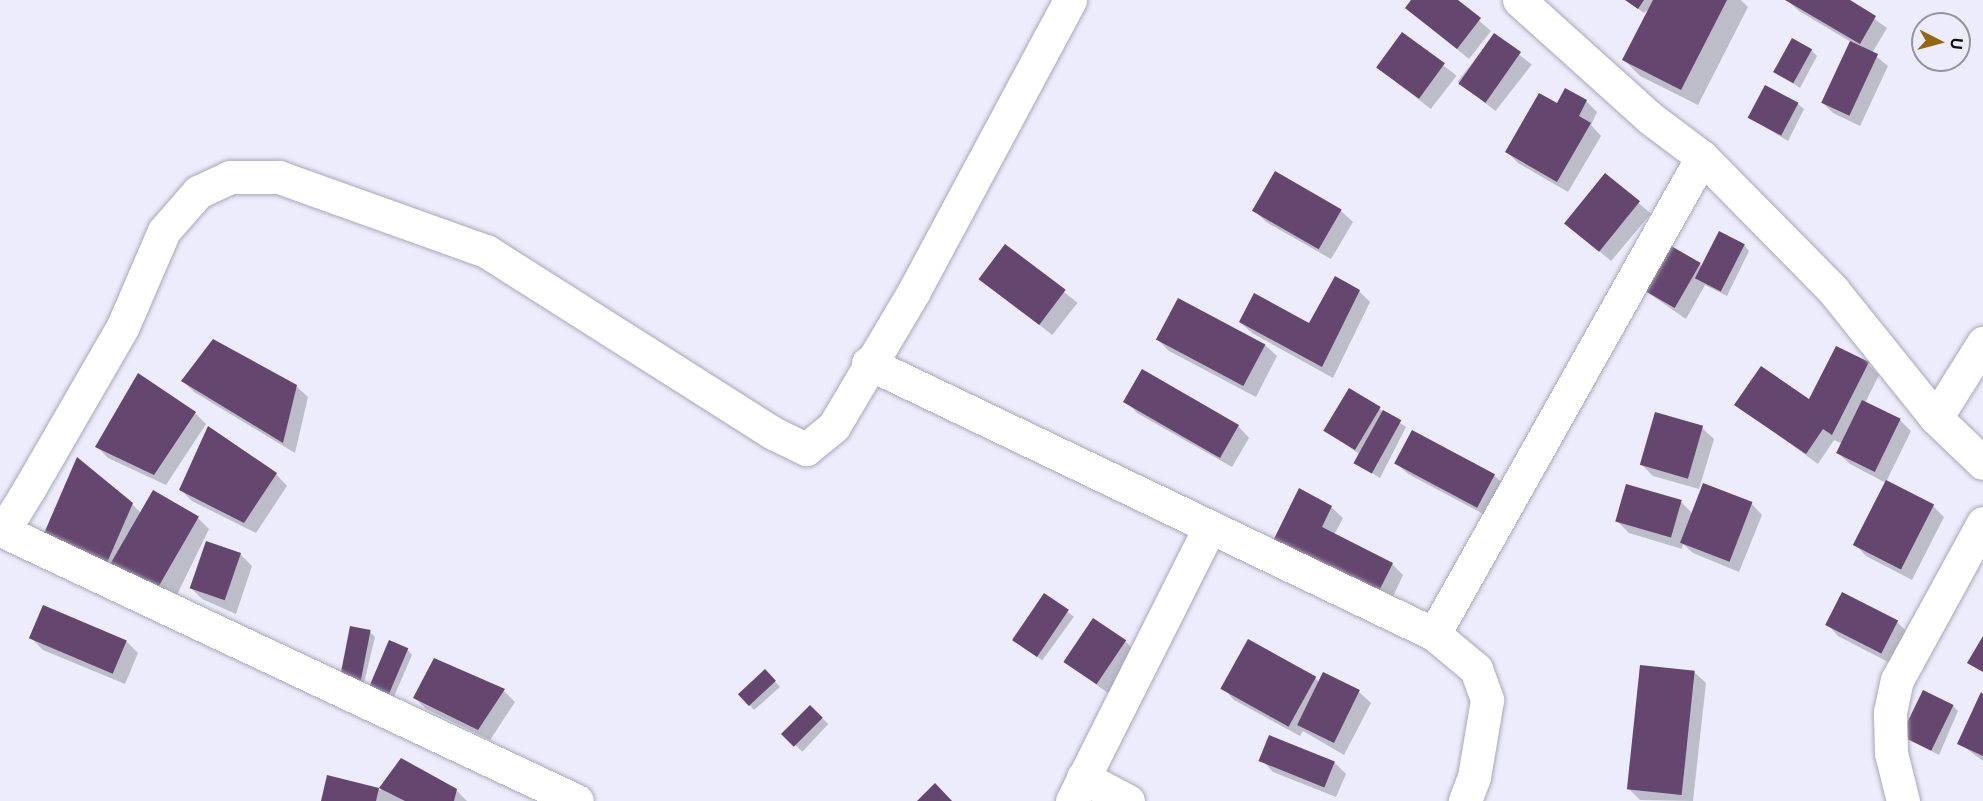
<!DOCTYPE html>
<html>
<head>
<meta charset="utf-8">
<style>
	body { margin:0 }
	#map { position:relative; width:1983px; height:801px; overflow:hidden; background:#edecfc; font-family:Inter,sans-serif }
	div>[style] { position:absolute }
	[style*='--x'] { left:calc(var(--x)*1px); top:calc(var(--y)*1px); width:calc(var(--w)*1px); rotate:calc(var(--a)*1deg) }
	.shadow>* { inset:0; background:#0003; transform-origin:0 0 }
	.building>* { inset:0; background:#65466f; transform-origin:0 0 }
	.roads { filter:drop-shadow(0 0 2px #a8a7b9) drop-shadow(0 0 2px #a8a7b9) }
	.street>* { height:33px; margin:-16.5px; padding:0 16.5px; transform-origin:16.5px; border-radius:16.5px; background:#fff }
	span { translate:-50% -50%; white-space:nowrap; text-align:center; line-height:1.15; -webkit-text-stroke:6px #edecfc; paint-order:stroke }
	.north { position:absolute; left:1911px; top:12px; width:60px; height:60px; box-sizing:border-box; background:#edecfc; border:2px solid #94939f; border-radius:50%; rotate:96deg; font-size:16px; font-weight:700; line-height:24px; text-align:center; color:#0e0d13 }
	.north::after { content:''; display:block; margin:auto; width:21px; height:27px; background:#936612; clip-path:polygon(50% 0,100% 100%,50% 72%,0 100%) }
</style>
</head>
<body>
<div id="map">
	<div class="shadow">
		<div style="clip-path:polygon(1413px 0,1455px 0,1491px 31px,1469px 59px,1407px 8px)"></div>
		<div style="clip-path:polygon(1626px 0,1741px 0,1748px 7px,1698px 105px,1640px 76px,1624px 60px,1649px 9px,1644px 13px)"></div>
		<div style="clip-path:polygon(1787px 0,1847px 0,1887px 28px,1872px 53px,1888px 66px,1860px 126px,1833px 113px,1822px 102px,1851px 42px,1799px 11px)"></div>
		<div style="left:1403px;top:34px;width:68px;height:42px;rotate:38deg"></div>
		<div style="left:1494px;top:35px;width:48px;height:59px;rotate:38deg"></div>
		<div style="clip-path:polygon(1811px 50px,1817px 56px,1800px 88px,1775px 72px)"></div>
		<div style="clip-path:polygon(1586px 101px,1597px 112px,1591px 125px,1601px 136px,1568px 192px,1518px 163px,1507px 152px,1557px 105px)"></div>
		<div style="clip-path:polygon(1798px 104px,1804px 109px,1788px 141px,1750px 118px)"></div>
		<div style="clip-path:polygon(1276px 173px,1341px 211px,1353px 222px,1331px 259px,1266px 222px,1255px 211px)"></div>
		<div style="left:1605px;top:175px;width:60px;height:62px;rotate:40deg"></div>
		<div style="clip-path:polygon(1744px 245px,1749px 251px,1727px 296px,1705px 285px,1686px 319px,1641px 288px,1700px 264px,1703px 268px)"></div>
		<div style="left:1005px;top:246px;width:92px;height:41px;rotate:38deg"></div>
		<div style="clip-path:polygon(1359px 291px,1370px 302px,1333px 378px,1252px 333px,1240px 322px,1310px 325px)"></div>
		<div style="clip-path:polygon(1158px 340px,1265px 345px,1277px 356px,1256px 397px,1169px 351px)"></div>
		<div style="clip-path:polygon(1837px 348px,1868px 364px,1879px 375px,1865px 403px,1900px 420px,1911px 431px,1886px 482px,1933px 506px,1944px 517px,1912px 580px,1866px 556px,1855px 544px,1886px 483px,1850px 464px,1838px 453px,1843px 444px,1834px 440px,1818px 464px,1736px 404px,1809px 401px)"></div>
		<div style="clip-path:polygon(183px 381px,296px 386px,308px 397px,295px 453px,194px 392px)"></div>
		<div style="clip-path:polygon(1126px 401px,1238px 426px,1249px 438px,1232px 467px,1137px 413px)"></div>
		<div style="clip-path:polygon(1380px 409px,1406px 427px,1380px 478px,1358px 464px,1362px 456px,1326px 431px)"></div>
		<div style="clip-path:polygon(195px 413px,206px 424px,166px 485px,108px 458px,96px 446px)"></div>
		<div style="clip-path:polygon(1702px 428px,1714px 439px,1699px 489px,1653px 476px,1642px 465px)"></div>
		<div style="clip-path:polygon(1396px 463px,1494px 475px,1505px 486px,1489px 517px,1408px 474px)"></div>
		<div style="clip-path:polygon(276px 474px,287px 486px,256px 533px,192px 501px,181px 490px)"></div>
		<div style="clip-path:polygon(1681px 502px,1692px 513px,1751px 503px,1762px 515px,1739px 572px,1693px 553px,1683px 544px,1682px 549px,1629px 533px,1617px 521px)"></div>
		<div style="clip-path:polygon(132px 504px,143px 515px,198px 518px,209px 529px,171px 607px,55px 549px)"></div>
		<div style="clip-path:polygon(1331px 507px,1343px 518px,1334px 535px,1392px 564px,1403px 575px,1389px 605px,1284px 556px)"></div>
		<div style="clip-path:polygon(240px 554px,252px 566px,236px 614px,202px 599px,190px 587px)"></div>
		<div style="left:1044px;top:595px;width:37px;height:54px;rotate:36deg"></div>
		<div style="clip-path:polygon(43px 607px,126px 641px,138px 653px,125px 684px,43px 650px,31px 638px)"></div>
		<div style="clip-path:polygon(1897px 622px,1908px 633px,1892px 664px,1838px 636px,1827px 624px)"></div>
		<div style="clip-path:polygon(370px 632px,375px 637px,363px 687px,344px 683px)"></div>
		<div style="clip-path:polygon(1125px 641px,1136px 652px,1109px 694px,1066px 662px)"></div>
		<div style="clip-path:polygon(407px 649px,412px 655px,392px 701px,376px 691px)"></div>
		<div style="clip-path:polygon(1694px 672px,1706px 683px,1693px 801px,1640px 800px,1628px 788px)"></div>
		<div style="clip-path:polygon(1324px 674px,1359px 692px,1371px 703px,1344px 755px,1303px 731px,1300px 736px,1234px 700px,1223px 688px,1315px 678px,1319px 682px)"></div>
		<div style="clip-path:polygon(771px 677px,780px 687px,754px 710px,740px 694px)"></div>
		<div style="clip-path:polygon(504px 691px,515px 702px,490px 740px,426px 709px,415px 698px)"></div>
		<div style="clip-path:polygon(1983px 695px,1983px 761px,1959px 743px)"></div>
		<div style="clip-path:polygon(1953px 706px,1958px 711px,1939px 755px,1904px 736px)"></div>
		<div style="left:810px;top:707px;width:25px;height:38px;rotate:43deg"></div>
		<div style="clip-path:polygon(401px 760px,456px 790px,467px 801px,322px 801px,328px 777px,380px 790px)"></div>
		<div style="clip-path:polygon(1262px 760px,1334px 762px,1346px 774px,1336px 797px,1273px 772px)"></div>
	</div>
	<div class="building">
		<div style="clip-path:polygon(1411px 0,1458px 0,1481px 18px,1457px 49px,1405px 8px)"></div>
		<div style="clip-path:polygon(1625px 0,1644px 0,1638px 9px)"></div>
		<div style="clip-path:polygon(1653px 0,1727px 0,1681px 90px,1622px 60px)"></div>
		<div style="clip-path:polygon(1785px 0,1850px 0,1876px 16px,1860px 44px)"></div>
		<div style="left:1402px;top:32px;width:53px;height:44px;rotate:36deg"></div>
		<div style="left:1494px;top:33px;width:33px;height:62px;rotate:35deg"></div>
		<div style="left:1792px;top:38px;width:23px;height:39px;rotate:29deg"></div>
		<div style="left:1850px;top:41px;width:31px;height:68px;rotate:25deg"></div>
		<div style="left:1765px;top:85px;width:38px;height:37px;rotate:28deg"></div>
		<div style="clip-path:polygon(1565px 88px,1587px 100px,1579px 116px,1591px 123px,1557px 182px,1505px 152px,1539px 93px,1557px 103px)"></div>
		<div style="left:1275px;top:171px;width:77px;height:46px;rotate:30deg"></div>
		<div style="left:1605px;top:173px;width:45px;height:65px;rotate:39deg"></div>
		<div style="left:1719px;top:231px;width:29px;height:53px;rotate:27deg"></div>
		<div style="left:1666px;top:243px;width:40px;height:52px;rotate:30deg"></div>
		<div style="left:1005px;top:244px;width:76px;height:44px;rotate:37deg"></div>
		<div style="clip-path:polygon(1335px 276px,1360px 290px,1322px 367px,1239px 322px,1254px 293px,1309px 323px)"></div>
		<div style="left:1178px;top:298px;width:99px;height:47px;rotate:28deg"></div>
		<div style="clip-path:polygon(213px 339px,297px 385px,283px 443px,181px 381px)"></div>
		<div style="clip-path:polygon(1836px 346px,1869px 362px,1832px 435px,1823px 429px,1806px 454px,1734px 405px,1761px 366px,1809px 399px)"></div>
		<div style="left:1142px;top:369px;width:112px;height:38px;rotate:30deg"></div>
		<div style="clip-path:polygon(138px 373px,196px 412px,154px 475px,95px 447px)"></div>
		<div style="left:1349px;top:388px;width:37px;height:50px;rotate:31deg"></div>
		<div style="left:1862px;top:400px;width:43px;height:59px;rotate:26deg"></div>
		<div style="left:1383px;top:410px;width:21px;height:61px;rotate:29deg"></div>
		<div style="left:1655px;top:412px;width:50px;height:55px;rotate:16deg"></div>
		<div style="clip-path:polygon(208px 426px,277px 473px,244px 523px,179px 490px)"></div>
		<div style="left:1412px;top:430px;width:94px;height:38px;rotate:28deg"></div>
		<div style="clip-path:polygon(77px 457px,133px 503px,102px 574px,42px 538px)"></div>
		<div style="left:1886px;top:480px;width:54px;height:73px;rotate:27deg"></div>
		<div style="left:1703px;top:483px;width:53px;height:64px;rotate:21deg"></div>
		<div style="left:1626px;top:484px;width:58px;height:39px;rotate:16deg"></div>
		<div style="clip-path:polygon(1299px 488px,1332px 506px,1322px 527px,1393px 563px,1377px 595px,1271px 545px)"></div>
		<div style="left:153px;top:490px;width:53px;height:94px;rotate:30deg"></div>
		<div style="left:206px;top:541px;width:37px;height:50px;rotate:19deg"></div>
		<div style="left:1842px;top:592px;width:63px;height:37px;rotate:27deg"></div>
		<div style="left:1044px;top:593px;width:30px;height:57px;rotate:34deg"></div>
		<div style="left:43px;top:605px;width:91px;height:36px;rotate:23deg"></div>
		<div style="left:1093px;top:618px;width:40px;height:53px;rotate:34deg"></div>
		<div style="left:350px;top:626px;width:21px;height:54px;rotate:11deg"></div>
		<div style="clip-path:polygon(1983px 636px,1983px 672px,1967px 663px)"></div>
		<div style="left:1248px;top:639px;width:78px;height:57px;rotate:29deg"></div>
		<div style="left:389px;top:640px;width:21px;height:50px;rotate:23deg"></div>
		<div style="clip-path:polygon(434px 658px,505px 689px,478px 730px,413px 698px)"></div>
		<div style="left:1640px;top:665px;width:55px;height:125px;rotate:6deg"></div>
		<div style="left:765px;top:669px;width:16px;height:37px;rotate:47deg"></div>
		<div style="left:1323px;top:672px;width:41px;height:59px;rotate:26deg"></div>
		<div style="left:1923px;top:690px;width:34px;height:51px;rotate:26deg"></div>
		<div style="clip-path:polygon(1981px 692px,1983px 694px,1983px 756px,1957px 744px)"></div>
		<div style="left:810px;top:705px;width:18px;height:41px;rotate:45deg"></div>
		<div style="left:1269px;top:735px;width:71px;height:28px;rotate:22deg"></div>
		<div style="clip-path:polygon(401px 758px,457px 789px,454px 801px,405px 801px,379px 788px)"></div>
		<div style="clip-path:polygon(327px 775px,379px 788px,376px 801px,321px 801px)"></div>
		<div style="clip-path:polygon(935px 783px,952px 801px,917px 801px)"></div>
	</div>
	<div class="roads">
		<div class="street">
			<div style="--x:1519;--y:0;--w:176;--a:42"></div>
			<div style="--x:1650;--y:118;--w:65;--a:36.9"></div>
			<div style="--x:1702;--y:157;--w:187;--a:45.4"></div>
			<div style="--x:1833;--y:290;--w:164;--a:51.2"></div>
			<div style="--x:1936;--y:418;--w:65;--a:43.8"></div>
			<div style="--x:868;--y:363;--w:628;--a:25.59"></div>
			<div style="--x:1434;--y:634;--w:55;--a:39.8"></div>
			<div style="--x:1476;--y:669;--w:33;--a:70"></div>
			<div style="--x:1487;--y:700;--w:78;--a:99.6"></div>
			<div style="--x:1474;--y:777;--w:26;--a:111"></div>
			<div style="--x:1936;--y:418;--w:89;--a:-57.9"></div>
			<div style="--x:0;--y:530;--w:3;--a:18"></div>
			<div style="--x:3;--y:531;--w:49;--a:-58.2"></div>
			<div style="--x:29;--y:489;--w:188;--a:-60"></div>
			<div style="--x:123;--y:326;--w:103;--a:-66.7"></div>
			<div style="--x:164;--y:231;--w:52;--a:-48.9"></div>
			<div style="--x:198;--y:192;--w:35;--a:-25"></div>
			<div style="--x:230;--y:177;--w:49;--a:0"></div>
			<div style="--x:279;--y:177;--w:220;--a:19.7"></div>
			<div style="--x:486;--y:251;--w:340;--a:32.4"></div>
			<div style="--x:773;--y:433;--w:37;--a:26"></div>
			<div style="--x:806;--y:449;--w:36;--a:-39"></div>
			<div style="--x:834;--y:426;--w:157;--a:-59.3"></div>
			<div style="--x:914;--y:291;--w:330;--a:-61.8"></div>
			<div style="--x:3;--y:531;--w:634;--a:25.19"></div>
			<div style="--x:1434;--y:634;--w:547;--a:-60.67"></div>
			<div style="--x:1083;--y:777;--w:51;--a:28.1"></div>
			<div style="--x:1072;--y:801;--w:307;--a:-63.3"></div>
			<div style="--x:1903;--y:801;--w:49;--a:-104"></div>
			<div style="--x:1891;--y:753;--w:41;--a:-91.4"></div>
			<div style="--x:1890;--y:712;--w:33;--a:-78"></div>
			<div style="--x:1897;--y:680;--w:179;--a:-61.3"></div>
		</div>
	</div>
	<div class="north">U</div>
</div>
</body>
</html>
